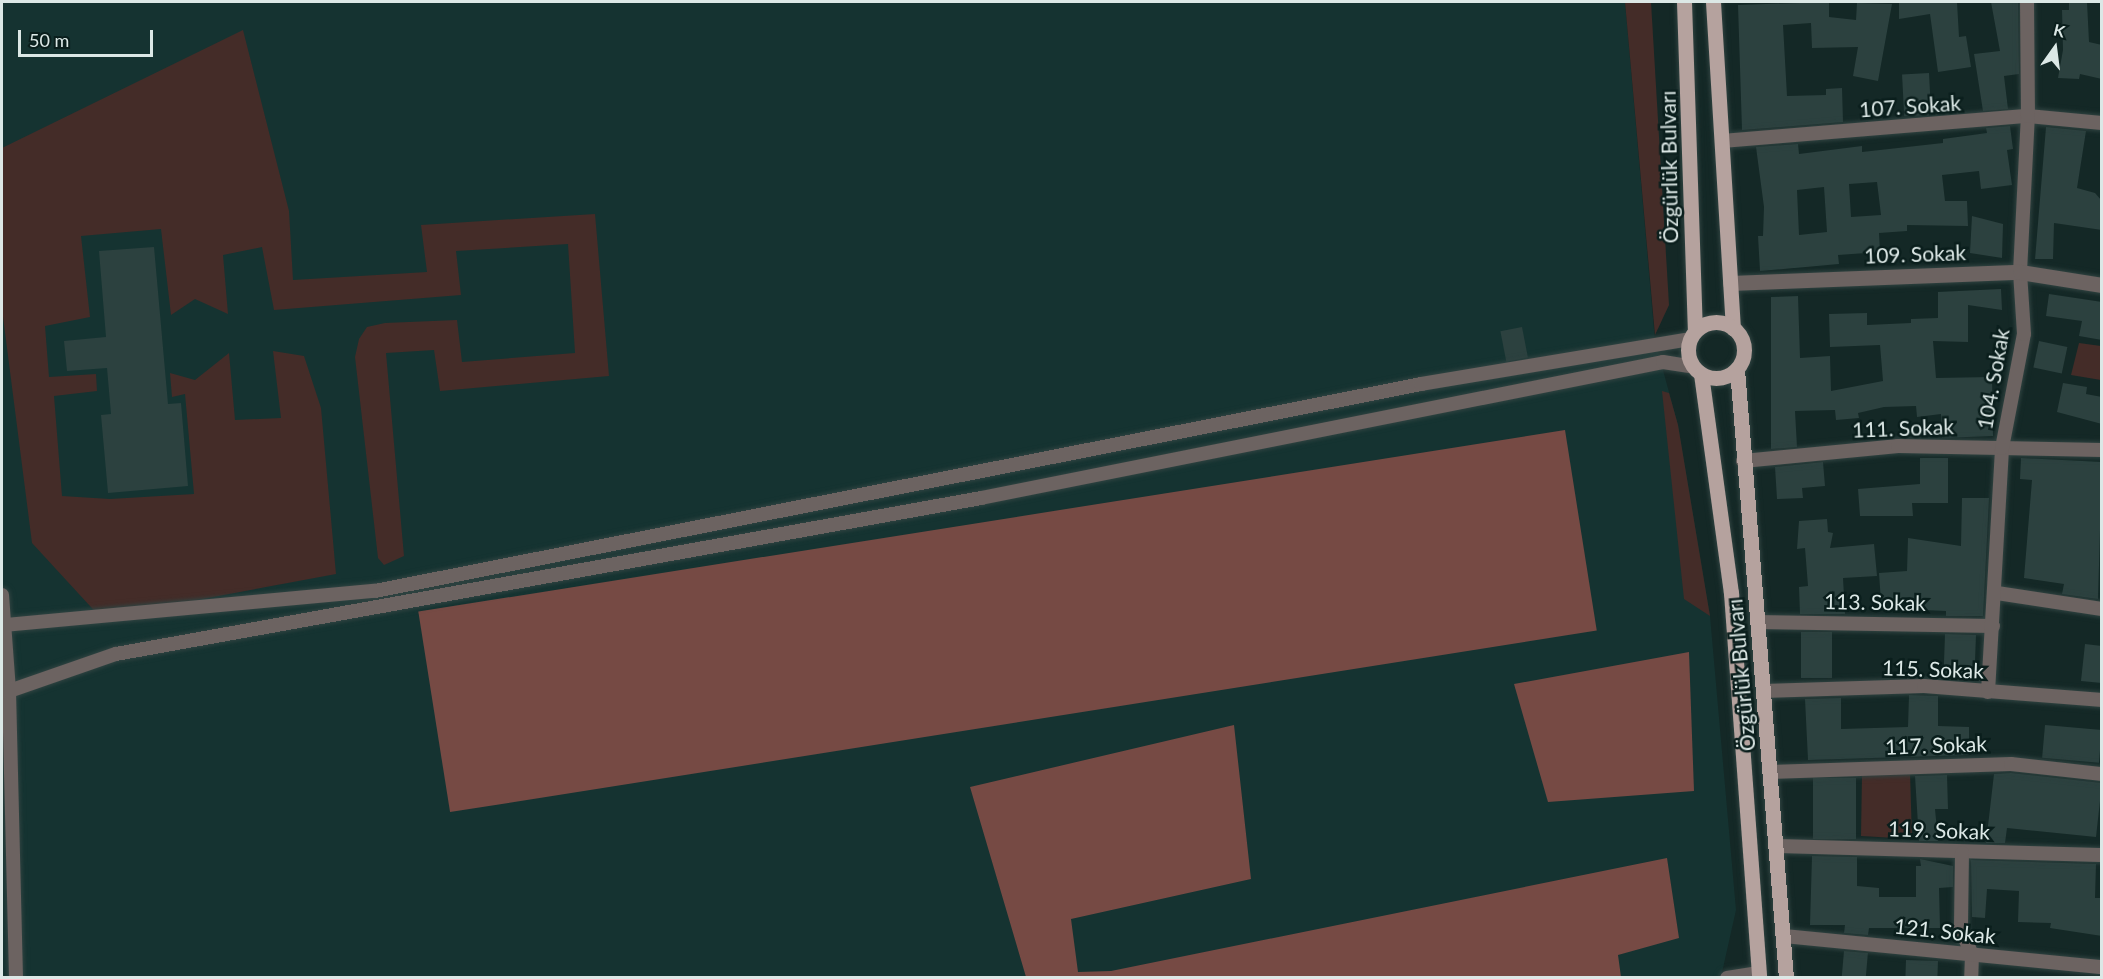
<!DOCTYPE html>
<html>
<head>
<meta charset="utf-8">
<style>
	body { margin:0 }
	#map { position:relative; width:2103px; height:979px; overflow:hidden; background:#142826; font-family:Lato,sans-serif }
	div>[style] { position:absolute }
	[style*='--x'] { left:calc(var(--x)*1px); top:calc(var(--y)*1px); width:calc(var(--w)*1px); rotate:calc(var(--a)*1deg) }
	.built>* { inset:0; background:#153331 }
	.green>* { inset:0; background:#442c28 }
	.forest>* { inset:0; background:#764a44; transform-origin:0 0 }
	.building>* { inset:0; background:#2c413f; transform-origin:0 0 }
	.roads { filter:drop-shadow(0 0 2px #304341) drop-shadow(0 0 2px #304341) }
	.minor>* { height:14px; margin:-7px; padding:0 7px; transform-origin:7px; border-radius:7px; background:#6c6361 }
	.tertiary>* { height:15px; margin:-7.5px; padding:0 7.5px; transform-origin:7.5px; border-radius:7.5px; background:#6c6361 }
	.primary>* { height:15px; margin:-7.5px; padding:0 7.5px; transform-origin:7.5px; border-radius:7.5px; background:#b5a29e }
	.primary>.ring { margin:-7.5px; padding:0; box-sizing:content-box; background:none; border:15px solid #b5a29e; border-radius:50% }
	span { translate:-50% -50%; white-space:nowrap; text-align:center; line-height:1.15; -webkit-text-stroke:5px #0a1e1c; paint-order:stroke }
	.street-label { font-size:21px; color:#dce8e6 }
	.frame { position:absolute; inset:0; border:3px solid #dce8e6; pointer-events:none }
	.north { position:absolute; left:2025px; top:18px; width:60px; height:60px; -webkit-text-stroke:4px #0a1e1c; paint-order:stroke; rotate:14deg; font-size:16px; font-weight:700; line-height:24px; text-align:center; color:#dce8e6 }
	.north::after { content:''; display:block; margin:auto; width:21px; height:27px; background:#dce8e6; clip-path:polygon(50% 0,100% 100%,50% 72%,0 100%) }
	.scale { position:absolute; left:18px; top:30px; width:135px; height:27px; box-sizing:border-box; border:3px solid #dce8e6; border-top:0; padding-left:8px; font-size:18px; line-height:21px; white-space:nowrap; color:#dce8e6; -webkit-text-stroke:4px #0a1e1c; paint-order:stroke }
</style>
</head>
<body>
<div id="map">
	<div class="built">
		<div style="clip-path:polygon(2px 2px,1625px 2px,1655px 341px,1678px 425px,1710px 616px,1736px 910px,1721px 977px,2px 978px)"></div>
	</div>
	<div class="green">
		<div style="clip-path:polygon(1625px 2px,1651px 2px,1669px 305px,1655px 335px)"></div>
		<div style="clip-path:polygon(243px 30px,289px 211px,293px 280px,427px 272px,421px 225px,595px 214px,609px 376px,440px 391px,434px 350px,386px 353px,404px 556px,384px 565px,378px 558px,355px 357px,359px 339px,367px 327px,385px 323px,457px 320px,462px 362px,575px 353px,568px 244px,456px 251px,461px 295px,274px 310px,262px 247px,223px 255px,228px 314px,195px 299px,171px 315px,161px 229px,81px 236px,90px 317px,45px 326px,49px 377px,96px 374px,97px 391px,54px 396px,62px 496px,110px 499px,194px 494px,185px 394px,172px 397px,170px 373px,195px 380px,229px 353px,235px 420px,281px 418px,273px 351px,304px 356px,321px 408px,336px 574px,101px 618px,32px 543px,2px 309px,2px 148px)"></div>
		<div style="clip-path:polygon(2079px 343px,2101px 346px,2101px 380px,2071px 375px)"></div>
		<div style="clip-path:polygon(1662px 391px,1669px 393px,1678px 425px,1710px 616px,1684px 599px)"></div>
		<div style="clip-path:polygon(1910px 772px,1912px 839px,1861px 836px,1862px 775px)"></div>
	</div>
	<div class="forest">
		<div style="left:1565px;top:430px;width:203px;height:1161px;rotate:81deg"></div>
		<div style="clip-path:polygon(1689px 652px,1694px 791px,1548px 802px,1514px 684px)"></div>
		<div style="clip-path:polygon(1234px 725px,1251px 879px,1071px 919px,1078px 972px,1111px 971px,1667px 858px,1679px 938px,1618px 955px,1621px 977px,1026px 977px,970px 787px)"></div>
	</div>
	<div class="building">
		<div style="clip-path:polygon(1829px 2px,1829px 17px,1856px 20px,1857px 3px,1892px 4px,1878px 81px,1853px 76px,1858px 47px,1812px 48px,1811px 23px,1783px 25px,1787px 96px,1826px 95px,1826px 89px,1842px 88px,1843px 122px,1742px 130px,1738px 5px)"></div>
		<div style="clip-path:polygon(1899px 2px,1957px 2px,1959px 37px,1966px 36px,1971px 67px,1938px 72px,1930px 14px,1899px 19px)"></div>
		<div style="clip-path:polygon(1991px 2px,2018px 2px,2019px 74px,2004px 76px,2008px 109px,1983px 111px,1974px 54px,2000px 51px)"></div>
		<div style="clip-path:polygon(2069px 2px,2087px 2px,2089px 42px,2102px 45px,2102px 79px,2080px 74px,2079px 79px,2058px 78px,2063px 50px,2062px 10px,2069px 10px)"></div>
		<div style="left:1929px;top:73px;width:42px;height:27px;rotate:87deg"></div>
		<div style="clip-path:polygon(evenodd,2010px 126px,2013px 149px,2007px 150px,2012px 185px,1981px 189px,1979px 171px,1942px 175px,1945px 201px,1967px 201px,1968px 226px,1907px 225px,1907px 231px,1879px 233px,1880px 252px,1838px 255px,1839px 264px,1760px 271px,1758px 236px,1763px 236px,1764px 207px,1756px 147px,1798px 144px,1799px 154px,1862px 146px,1862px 152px,1943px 143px,1943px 139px,1987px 133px,1986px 128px,2010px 126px,1877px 182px,1881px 215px,1851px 217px,1849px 184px,1877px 182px,2010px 126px,1824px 187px,1827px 232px,1799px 235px,1797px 190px,1824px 187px)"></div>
		<div style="clip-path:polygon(2046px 127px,2086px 131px,2077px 188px,2095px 193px,2102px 201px,2102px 230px,2054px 223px,2053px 259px,2035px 259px)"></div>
		<div style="clip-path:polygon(1972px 216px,2003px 224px,2002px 258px,1970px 253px)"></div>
		<div style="clip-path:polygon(154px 247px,168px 404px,181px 403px,188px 486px,108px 493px,101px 415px,111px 414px,107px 368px,67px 371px,64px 341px,106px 337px,99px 251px)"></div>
		<div style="clip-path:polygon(2001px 289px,2002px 310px,1968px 305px,1968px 342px,1933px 341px,1936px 378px,1992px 377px,1993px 436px,1942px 438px,1941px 414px,1917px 417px,1916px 406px,1884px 407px,1858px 413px,1859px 418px,1836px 420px,1835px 410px,1795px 411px,1797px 447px,1771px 449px,1771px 297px,1798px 296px,1800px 358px,1830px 356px,1831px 391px,1883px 381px,1880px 345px,1830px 347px,1829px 314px,1867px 313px,1867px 325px,1911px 323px,1911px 319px,1938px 318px,1938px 292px)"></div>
		<div style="clip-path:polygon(2049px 294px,2102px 302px,2102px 340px,2079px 336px,2082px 321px,2046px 316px)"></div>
		<div style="left:1522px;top:327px;width:31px;height:22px;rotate:79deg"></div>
		<div style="left:2039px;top:341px;width:29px;height:27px;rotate:12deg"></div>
		<div style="clip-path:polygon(2063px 383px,2087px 387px,2086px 394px,2102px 397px,2102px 424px,2057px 412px)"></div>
		<div style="clip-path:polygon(1920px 458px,1948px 458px,1948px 503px,1912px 503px,1913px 516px,1860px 516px,1858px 489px,1920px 484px)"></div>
		<div style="clip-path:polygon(2021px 458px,2102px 462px,2098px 599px,2062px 594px,2064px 584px,2024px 578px,2032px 480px,2020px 479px)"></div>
		<div style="clip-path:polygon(1823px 462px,1825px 486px,1802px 488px,1803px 498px,1777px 499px,1775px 467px)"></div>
		<div style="clip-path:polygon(1962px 498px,1989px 498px,1983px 616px,1946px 616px,1946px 611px,1923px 610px,1923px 600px,1881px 602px,1879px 573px,1907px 571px,1908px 538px,1961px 546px)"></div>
		<div style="clip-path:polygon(1827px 519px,1828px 532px,1833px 533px,1830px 548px,1874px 544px,1877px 576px,1843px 578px,1845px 614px,1800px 614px,1799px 587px,1808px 586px,1805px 548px,1797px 549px,1799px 521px)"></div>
		<div style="left:1801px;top:632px;width:31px;height:46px"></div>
		<div style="left:1945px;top:634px;width:31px;height:41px;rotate:2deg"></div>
		<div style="clip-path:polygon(2085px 644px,2102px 646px,2102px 683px,2081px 681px)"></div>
		<div style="clip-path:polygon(1909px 695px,1938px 696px,1938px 726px,1969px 727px,1969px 755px,1808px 760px,1805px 699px,1841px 698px,1841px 729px,1908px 727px)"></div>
		<div style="left:2045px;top:725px;width:57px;height:33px;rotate:5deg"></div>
		<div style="clip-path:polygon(2011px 773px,2102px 783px,2096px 837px,2007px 828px,2005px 843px,1986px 843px,1994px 774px)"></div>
		<div style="clip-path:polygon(1947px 775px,1948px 809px,1935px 809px,1938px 841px,1919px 841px,1915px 776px)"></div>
		<div style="left:1856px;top:778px;width:61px;height:43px;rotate:90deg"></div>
		<div style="clip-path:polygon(1812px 856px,1857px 857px,1857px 886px,1879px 888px,1879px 897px,1916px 897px,1916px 866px,1921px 866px,1920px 859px,1953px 866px,1953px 887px,1939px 888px,1940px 928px,1869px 928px,1868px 935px,1844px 933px,1845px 925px,1810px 925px)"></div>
		<div style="clip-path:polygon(1971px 860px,2096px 864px,2095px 898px,2102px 898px,2102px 936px,2050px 928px,2051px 923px,2018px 922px,2019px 891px,1987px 889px,1985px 918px,1972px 917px)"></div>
		<div style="left:1844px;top:951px;width:24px;height:27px;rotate:5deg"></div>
		<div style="left:1906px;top:960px;width:32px;height:18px;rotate:2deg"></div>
	</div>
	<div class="roads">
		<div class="minor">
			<div style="--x:1722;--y:141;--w:307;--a:-4.7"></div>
			<div style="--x:2028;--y:116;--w:74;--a:5.4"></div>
			<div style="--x:1743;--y:461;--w:156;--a:-5.5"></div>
			<div style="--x:1898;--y:446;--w:204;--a:1.1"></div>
			<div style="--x:1997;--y:593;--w:106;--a:8.7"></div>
			<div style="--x:2;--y:595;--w:96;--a:85.8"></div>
			<div style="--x:9;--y:691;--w:287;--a:88.6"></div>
			<div style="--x:1757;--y:622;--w:236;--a:1"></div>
			<div style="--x:5;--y:625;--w:372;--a:-5.3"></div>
			<div style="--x:375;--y:591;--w:1066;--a:-11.19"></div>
			<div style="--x:1421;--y:384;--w:273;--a:-9.5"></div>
			<div style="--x:9;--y:691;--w:113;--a:-19.1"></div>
			<div style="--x:116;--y:654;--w:879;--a:-10.22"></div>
			<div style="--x:981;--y:498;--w:695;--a:-11.28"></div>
			<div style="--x:1663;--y:362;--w:30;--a:9"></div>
			<div style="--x:1763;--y:691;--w:161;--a:-1.8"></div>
			<div style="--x:1924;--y:686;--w:179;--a:4.5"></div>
			<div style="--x:1988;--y:692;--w:244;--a:-86.7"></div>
			<div style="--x:2002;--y:448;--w:116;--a:-79.1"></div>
			<div style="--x:2024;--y:334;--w:62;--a:-93.7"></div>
			<div style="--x:2020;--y:272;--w:156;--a:-87.1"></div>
			<div style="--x:2028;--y:116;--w:114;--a:-90.5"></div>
			<div style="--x:1770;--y:772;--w:241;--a:-1.9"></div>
			<div style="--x:2011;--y:764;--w:92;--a:6.3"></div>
			<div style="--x:1776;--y:846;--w:326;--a:1.6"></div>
			<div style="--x:1962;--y:853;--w:76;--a:90.8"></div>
			<div style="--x:1961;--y:929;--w:28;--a:67"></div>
			<div style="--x:1972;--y:955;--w:23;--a:92"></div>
			<div style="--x:1784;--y:936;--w:320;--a:5.6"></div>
			<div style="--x:1727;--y:978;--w:32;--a:-9"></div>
		</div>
		<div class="tertiary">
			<div style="--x:1730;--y:283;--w:290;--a:-2.2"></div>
			<div style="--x:2020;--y:272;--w:83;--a:9"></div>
		</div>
		<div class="primary">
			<div style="--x:1684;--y:2;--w:329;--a:88.1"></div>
			<div style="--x:1713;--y:2;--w:327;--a:86.5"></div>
			<div class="ring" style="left:1688px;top:322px;width:41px;height:41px"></div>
			<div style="--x:1737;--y:369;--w:611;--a:85.4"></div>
			<div style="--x:1701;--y:374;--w:221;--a:82.2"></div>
			<div style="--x:1731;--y:593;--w:386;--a:85.8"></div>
		</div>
	</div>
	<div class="street-label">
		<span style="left:1910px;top:106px;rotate:-4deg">107. Sokak</span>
		<span style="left:1669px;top:167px;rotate:-91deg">Özgürlük Bulvarı</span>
		<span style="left:1915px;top:254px;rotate:-2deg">109. Sokak</span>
		<span style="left:1993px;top:379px;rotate:-80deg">104. Sokak</span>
		<span style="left:1903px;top:428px;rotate:-2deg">111. Sokak</span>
		<span style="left:1875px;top:602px;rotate:1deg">113. Sokak</span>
		<span style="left:1933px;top:669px;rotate:2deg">115. Sokak</span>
		<span style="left:1741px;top:675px;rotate:-95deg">Özgürlük Bulvarı</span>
		<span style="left:1936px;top:745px;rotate:-2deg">117. Sokak</span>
		<span style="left:1939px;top:830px;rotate:2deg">119. Sokak</span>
		<span style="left:1945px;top:931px;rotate:6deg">121. Sokak</span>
	</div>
	<div class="frame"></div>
	<div class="north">K</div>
	<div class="scale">50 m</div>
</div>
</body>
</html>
